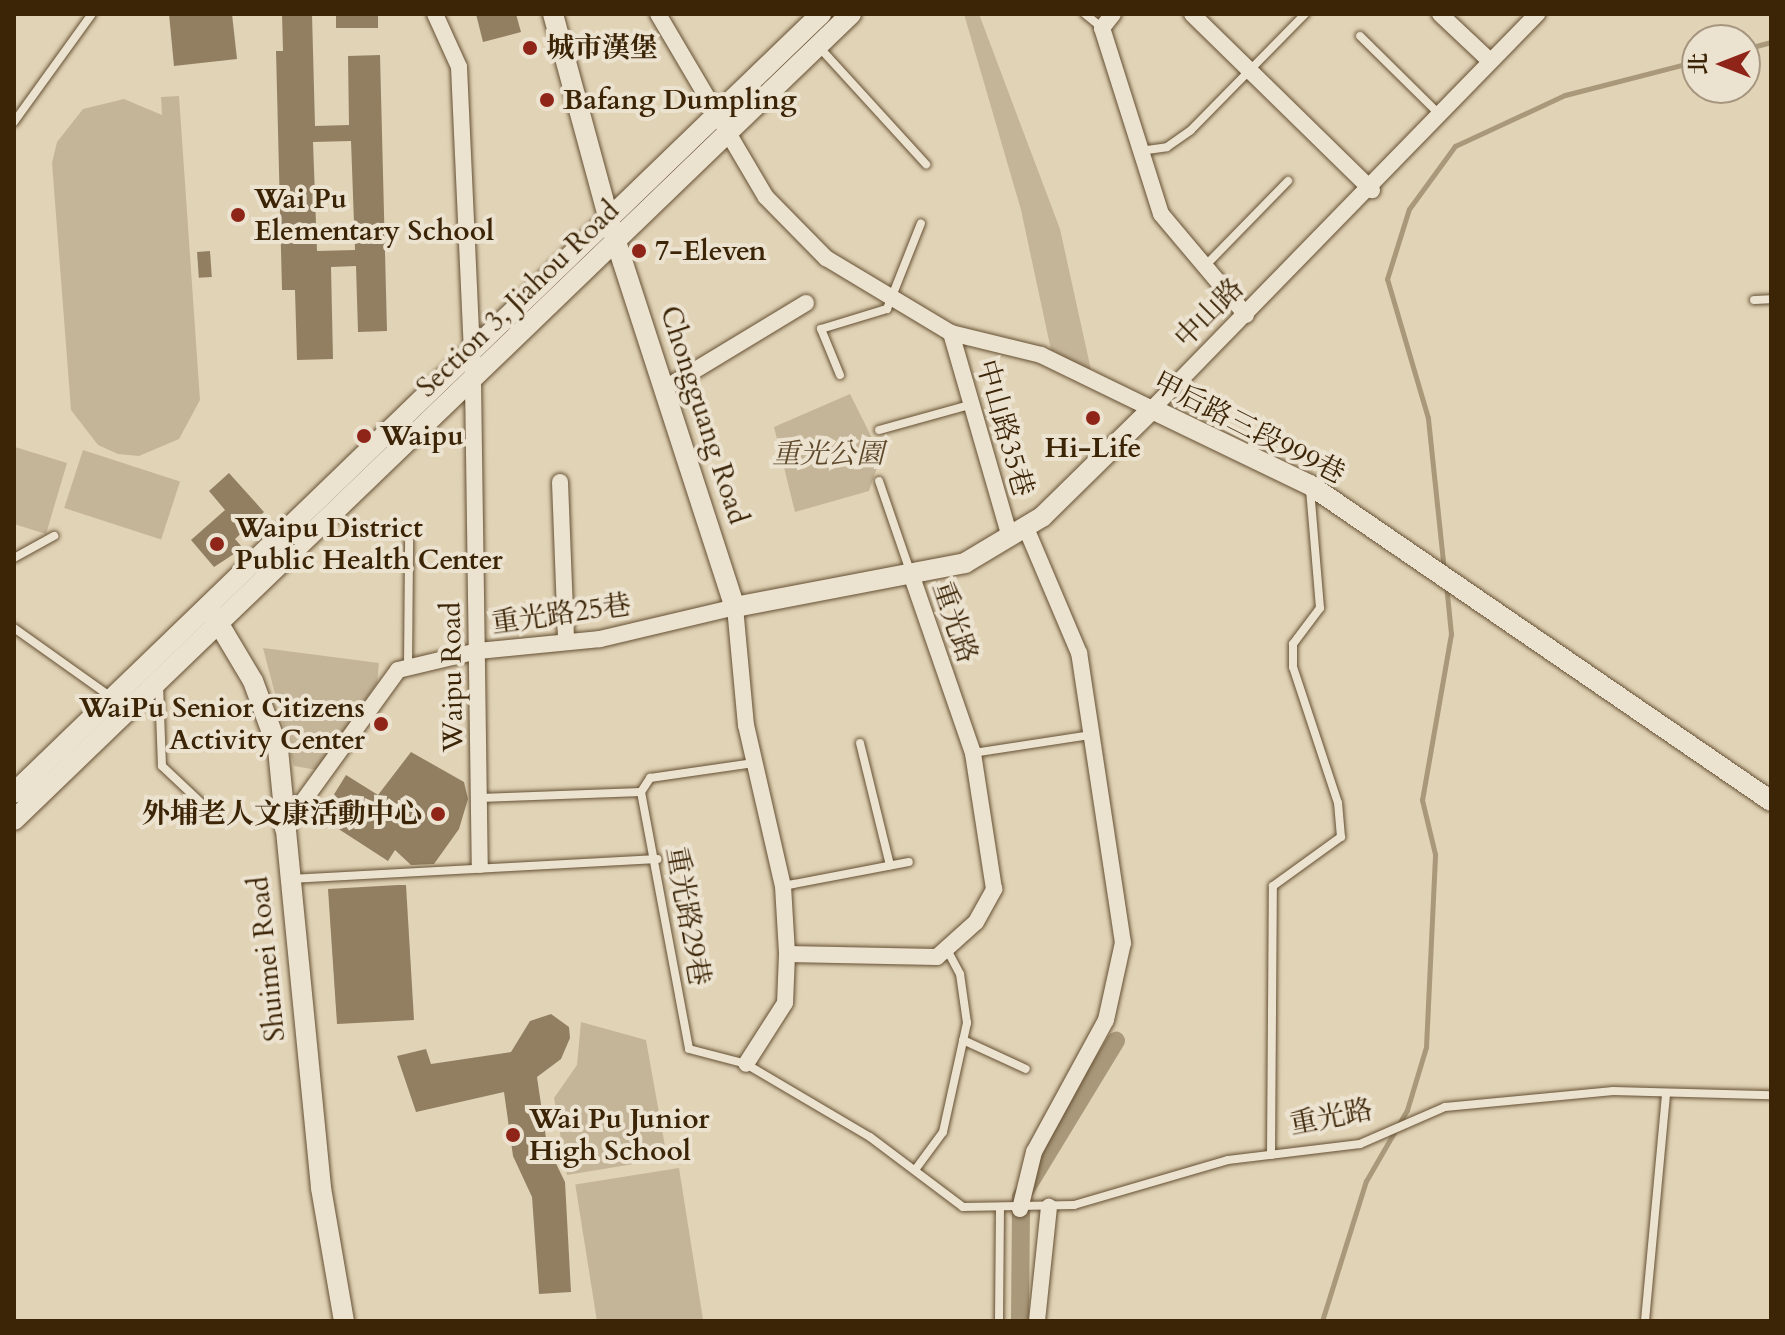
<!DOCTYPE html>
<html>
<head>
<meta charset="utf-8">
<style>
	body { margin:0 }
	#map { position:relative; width:1785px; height:1335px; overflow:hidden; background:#e1d3b6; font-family:Cardo,"Noto Serif TC",serif }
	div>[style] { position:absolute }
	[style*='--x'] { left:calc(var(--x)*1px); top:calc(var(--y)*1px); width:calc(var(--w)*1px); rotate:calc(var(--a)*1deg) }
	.green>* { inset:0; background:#c5b598; transform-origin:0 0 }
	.stream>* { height:5px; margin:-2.5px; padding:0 2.5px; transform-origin:2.5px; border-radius:2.5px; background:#a9987a }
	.canal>* { height:18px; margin:-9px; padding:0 9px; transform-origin:9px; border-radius:9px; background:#a9987a }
	.building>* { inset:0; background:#927f62; transform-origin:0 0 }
	.roads { filter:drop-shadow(0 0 2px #655033) drop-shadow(0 0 2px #655033) }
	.service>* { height:8px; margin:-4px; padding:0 4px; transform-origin:4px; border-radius:4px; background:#ece2d0 }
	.minor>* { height:16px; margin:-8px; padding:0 8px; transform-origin:8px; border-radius:8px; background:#ece2d0 }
	.tertiary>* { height:20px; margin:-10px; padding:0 10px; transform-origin:10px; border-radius:10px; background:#ece2d0 }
	.dots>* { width:22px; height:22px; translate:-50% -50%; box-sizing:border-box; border:4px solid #ece2d0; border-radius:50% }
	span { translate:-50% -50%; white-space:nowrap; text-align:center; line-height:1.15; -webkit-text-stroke:8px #ece2d0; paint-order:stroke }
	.poi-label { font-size:28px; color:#3c2507; font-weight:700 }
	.left { translate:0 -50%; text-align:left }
	.right { translate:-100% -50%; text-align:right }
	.street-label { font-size:28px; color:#3c2507 }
	.park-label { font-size:28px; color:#5e492b; font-style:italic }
	.frame { position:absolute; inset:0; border:16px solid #3c2507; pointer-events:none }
	.north { position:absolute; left:1681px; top:24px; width:80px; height:80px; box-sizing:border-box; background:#ece2d0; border:2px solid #a69680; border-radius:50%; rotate:270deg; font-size:22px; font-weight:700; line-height:32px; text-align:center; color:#3c2507 }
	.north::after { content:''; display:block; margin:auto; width:28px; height:36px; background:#8f2418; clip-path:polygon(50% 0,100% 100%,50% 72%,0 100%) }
</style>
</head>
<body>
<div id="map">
	<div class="green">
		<div style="clip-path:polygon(964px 14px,979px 14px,1060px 229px,1091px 370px,1051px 350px,1021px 210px)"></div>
		<div style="clip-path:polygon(179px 96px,200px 400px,179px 439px,139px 456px,118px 454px,98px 445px,71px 410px,52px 163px,57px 142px,83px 109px,124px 99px,162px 115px,161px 97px)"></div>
		<div style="clip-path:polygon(850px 394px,881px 456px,869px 491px,795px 512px,774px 427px)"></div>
		<div style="clip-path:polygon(15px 447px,67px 463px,46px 534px,14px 524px)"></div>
		<div style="left:83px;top:450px;width:102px;height:61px;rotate:18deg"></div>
		<div style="clip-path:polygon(263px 648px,379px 663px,377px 683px,317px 770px,294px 766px)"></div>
		<div style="clip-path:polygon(581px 1022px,646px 1040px,666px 1152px,658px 1160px,567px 1175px,554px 1098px,577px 1065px)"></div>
		<div style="left:679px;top:1168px;width:155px;height:105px;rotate:81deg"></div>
	</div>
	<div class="stream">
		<div style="--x:1745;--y:49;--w:27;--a:-15"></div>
		<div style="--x:1444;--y:571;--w:154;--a:-96"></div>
		<div style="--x:1428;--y:418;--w:145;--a:-106.4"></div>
		<div style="--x:1387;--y:279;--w:73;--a:-72.6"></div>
		<div style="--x:1409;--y:209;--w:78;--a:-53.9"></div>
		<div style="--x:1455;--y:146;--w:121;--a:-24.9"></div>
		<div style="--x:1565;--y:95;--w:136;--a:-14.4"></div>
		<div style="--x:1322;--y:1321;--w:147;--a:-72.6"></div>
		<div style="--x:1366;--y:1181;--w:82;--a:-60"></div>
		<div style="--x:1407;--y:1110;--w:66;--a:-73.2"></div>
		<div style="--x:1426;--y:1047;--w:193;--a:-87.3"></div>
		<div style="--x:1435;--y:854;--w:56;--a:-103.5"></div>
		<div style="--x:1422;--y:800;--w:169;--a:-80.1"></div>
		<div style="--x:1451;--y:634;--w:50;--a:-95.7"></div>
	</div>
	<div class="canal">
		<div style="--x:1020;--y:1321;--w:124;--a:-89.5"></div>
		<div style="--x:1021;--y:1197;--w:183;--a:-58.7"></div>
	</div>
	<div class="building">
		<div style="clip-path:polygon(169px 14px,232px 14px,237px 59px,174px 66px)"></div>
		<div style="clip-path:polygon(evenodd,282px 14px,312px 14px,315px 126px,349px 125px,348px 56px,380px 55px,387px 331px,358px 332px,356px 266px,331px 267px,333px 359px,297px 360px,295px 290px,282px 290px,276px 51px,283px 51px,282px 14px,351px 141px,355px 250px,317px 251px,313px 142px,351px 141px)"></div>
		<div style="left:336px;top:14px;width:42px;height:14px"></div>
		<div style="clip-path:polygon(476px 14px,516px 14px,521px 32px,483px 42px)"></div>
		<div style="left:210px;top:251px;width:26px;height:13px;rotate:86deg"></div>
		<div style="clip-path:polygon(229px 473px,264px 512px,235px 539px,243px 548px,214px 567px,191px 540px,225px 510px,209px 491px)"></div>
		<div style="clip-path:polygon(411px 752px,464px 782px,468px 799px,459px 829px,434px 864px,411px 865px,395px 850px,388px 861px,320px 817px,346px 775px,378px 795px)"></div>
		<div style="clip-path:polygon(398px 885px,406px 885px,414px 1020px,337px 1024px,328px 889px)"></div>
		<div style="clip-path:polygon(551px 1014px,569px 1027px,570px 1038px,561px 1059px,537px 1077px,547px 1145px,565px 1182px,571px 1292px,539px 1294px,532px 1197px,513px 1156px,504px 1092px,416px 1112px,397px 1056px,426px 1049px,431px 1064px,511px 1052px,530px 1021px)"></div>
	</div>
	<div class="roads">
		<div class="service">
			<div style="--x:1085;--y:14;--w:22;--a:39"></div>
			<div style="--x:1360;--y:36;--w:111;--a:44.6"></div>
			<div style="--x:819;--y:47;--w:159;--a:47.6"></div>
			<div style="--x:14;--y:122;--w:133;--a:-54.2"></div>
			<div style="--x:1140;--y:151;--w:27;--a:-8"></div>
			<div style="--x:1167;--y:147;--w:29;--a:-35"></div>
			<div style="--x:1191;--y:130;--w:163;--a:-45.5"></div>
			<div style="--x:1205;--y:266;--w:119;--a:-45.7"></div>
			<div style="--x:1754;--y:300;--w:17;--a:-3"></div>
			<div style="--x:840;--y:375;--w:50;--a:-112.4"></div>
			<div style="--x:821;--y:329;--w:69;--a:-16.9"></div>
			<div style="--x:887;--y:309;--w:92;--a:-68.4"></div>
			<div style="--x:879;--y:430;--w:94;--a:-15.4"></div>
			<div style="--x:879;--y:481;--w:95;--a:71"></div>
			<div style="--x:14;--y:558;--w:46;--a:-28.8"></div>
			<div style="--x:14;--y:628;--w:119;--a:35.4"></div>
			<div style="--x:408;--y:667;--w:126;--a:-89.5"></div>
			<div style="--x:159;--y:685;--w:81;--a:87.9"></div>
			<div style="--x:162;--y:766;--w:70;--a:43.3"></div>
			<div style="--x:860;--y:743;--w:126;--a:76.2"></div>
			<div style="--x:973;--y:753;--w:119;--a:-8.7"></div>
			<div style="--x:641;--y:792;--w:261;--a:79.4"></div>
			<div style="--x:689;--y:1049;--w:59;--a:14.7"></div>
			<div style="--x:746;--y:1064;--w:144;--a:30.5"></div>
			<div style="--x:870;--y:1137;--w:116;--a:37"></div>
			<div style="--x:963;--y:1207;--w:111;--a:-1"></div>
			<div style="--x:1074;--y:1205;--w:160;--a:-16.3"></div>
			<div style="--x:1228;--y:1160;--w:133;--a:-6.9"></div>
			<div style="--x:1360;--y:1144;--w:93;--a:-23.5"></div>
			<div style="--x:1445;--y:1107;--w:169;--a:-5.4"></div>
			<div style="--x:1613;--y:1091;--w:158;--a:1.5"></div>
			<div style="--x:480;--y:798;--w:161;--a:-2.1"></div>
			<div style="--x:641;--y:792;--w:17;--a:-57"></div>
			<div style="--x:650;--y:778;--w:105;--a:-8.2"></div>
			<div style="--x:290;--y:879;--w:368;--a:-3.1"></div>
			<div style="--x:783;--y:886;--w:128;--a:-10.8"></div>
			<div style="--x:963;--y:1040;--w:69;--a:24.7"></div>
			<div style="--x:1271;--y:1155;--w:269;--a:-89.6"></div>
			<div style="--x:1273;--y:886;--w:84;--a:-35.8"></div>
			<div style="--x:1341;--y:837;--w:34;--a:-95"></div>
			<div style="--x:1338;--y:803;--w:143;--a:-108.3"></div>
			<div style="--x:1293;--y:667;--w:23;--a:-90"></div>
			<div style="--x:1293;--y:644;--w:45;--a:-53.1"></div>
			<div style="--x:1320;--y:608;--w:118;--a:-94.8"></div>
			<div style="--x:915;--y:1170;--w:47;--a:-53.6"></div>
			<div style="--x:943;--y:1132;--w:112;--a:-77.6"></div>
			<div style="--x:967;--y:1023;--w:49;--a:-98.1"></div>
			<div style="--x:960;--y:974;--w:26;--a:-118"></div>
			<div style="--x:999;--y:1321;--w:113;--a:-89.5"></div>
			<div style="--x:1645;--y:1321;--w:229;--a:-84.7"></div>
		</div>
		<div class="minor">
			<div style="--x:435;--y:14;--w:58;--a:65.6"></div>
			<div style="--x:459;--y:67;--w:314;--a:87.4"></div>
			<div style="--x:473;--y:381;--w:484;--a:89.2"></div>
			<div style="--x:658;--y:14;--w:212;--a:59.5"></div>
			<div style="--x:766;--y:197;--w:86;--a:45.5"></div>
			<div style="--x:826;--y:258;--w:146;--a:31"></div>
			<div style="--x:951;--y:333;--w:93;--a:13.7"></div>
			<div style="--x:1041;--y:355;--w:123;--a:25.9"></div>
			<div style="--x:1152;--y:409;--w:552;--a:-45.73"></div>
			<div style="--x:1113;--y:14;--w:18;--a:128"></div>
			<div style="--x:1102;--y:28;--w:195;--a:72.4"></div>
			<div style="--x:1161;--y:214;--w:132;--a:49.9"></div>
			<div style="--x:1192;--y:14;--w:252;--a:44.4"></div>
			<div style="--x:1440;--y:14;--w:67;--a:43.2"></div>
			<div style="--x:951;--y:333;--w:213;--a:73.9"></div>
			<div style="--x:664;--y:389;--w:166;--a:-31.2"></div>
			<div style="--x:560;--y:482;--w:159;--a:87.8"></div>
			<div style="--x:283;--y:829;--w:196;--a:-54.1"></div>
			<div style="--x:398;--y:670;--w:82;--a:-13.4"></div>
			<div style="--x:478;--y:651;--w:123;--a:-5.6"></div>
			<div style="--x:600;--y:639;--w:139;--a:-13.3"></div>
			<div style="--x:735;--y:607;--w:119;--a:84.7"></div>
			<div style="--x:746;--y:725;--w:165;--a:77.1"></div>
			<div style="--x:783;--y:886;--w:68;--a:86.6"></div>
			<div style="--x:787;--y:954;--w:49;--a:92.3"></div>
			<div style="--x:785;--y:1003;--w:72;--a:122.6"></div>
			<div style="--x:787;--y:954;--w:150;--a:1.1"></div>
			<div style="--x:937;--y:957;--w:52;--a:-41.9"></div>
			<div style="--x:976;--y:922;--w:38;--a:-61"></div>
			<div style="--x:994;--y:889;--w:138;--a:-98.8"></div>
			<div style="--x:973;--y:753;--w:186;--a:-109.1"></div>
			<div style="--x:1020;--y:1209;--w:59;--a:-76.2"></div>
			<div style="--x:1034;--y:1152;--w:150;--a:-61.4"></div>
			<div style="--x:1106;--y:1020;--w:79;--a:-77.6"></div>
			<div style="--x:1123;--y:943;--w:293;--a:-98.6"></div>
			<div style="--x:1079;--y:653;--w:136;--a:-113"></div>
			<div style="--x:1037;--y:1321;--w:115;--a:-84"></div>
		</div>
		<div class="tertiary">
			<div style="--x:553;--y:14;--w:213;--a:74.8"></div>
			<div style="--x:609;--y:220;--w:407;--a:72"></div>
			<div style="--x:735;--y:607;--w:234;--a:-10.8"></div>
			<div style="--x:965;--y:563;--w:90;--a:-30.9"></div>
			<div style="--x:1042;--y:517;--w:154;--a:-44.5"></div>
			<div style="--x:1152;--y:409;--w:175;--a:25.7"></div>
			<div style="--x:1310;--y:485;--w:559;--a:34.43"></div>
			<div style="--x:213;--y:614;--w:78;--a:59.2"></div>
			<div style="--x:253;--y:681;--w:72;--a:69.8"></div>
			<div style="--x:278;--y:749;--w:441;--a:84.4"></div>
			<div style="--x:321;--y:1188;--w:135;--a:80.2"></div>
			<div style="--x:14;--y:793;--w:1122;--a:-43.99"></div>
			<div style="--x:14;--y:820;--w:1162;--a:-43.92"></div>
		</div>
	</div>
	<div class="dots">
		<div style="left:530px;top:48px;background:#8f2418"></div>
		<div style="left:547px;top:100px;background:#8f2418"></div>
		<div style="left:238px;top:215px;background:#8f2418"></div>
		<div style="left:639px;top:251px;background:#8f2418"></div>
		<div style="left:1093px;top:418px;background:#8f2418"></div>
		<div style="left:364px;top:436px;background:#8f2418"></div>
		<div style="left:217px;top:544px;background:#8f2418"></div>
		<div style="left:381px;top:724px;background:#8f2418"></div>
		<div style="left:438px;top:814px;background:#8f2418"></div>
		<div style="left:513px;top:1135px;background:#8f2418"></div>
	</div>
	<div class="poi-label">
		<span class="left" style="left:546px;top:48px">城市漢堡</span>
		<span class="left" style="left:563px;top:100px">Bafang Dumpling</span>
		<span class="left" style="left:254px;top:215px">Wai Pu<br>Elementary School</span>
		<span class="left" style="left:655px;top:251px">7-Eleven</span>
		<span class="left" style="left:380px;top:436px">Waipu</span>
		<span style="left:1093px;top:448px">Hi-Life</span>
		<span class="left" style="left:235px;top:544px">Waipu District<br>Public Health Center</span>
		<span class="right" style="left:365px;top:724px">WaiPu Senior Citizens<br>Activity Center</span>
		<span class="right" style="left:422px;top:814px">外埔老人文康活動中心</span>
		<span class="left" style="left:529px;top:1135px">Wai Pu Junior<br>High School</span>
	</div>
	<div class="street-label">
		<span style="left:518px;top:299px;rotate:-44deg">Section 3, Jiahou Road</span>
		<span style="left:1209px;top:313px;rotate:-45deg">中山路</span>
		<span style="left:704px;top:415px;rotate:72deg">Chongguang Road</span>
		<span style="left:1005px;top:428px;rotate:74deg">中山路35巷</span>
		<span style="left:1249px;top:428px;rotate:27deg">甲后路三段999巷</span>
		<span style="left:561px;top:614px;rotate:-8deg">重光路25巷</span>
		<span style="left:955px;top:622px;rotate:71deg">重光路</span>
		<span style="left:452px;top:677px;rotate:-91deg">Waipu Road</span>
		<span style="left:688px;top:916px;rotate:80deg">重光路29巷</span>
		<span style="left:267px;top:959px;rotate:-96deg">Shuimei Road</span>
		<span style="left:1331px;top:1117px;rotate:-11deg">重光路</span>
	</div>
	<div class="park-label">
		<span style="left:828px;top:454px">重光公園</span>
	</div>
	<div class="frame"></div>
	<div class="north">北</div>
</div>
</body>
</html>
